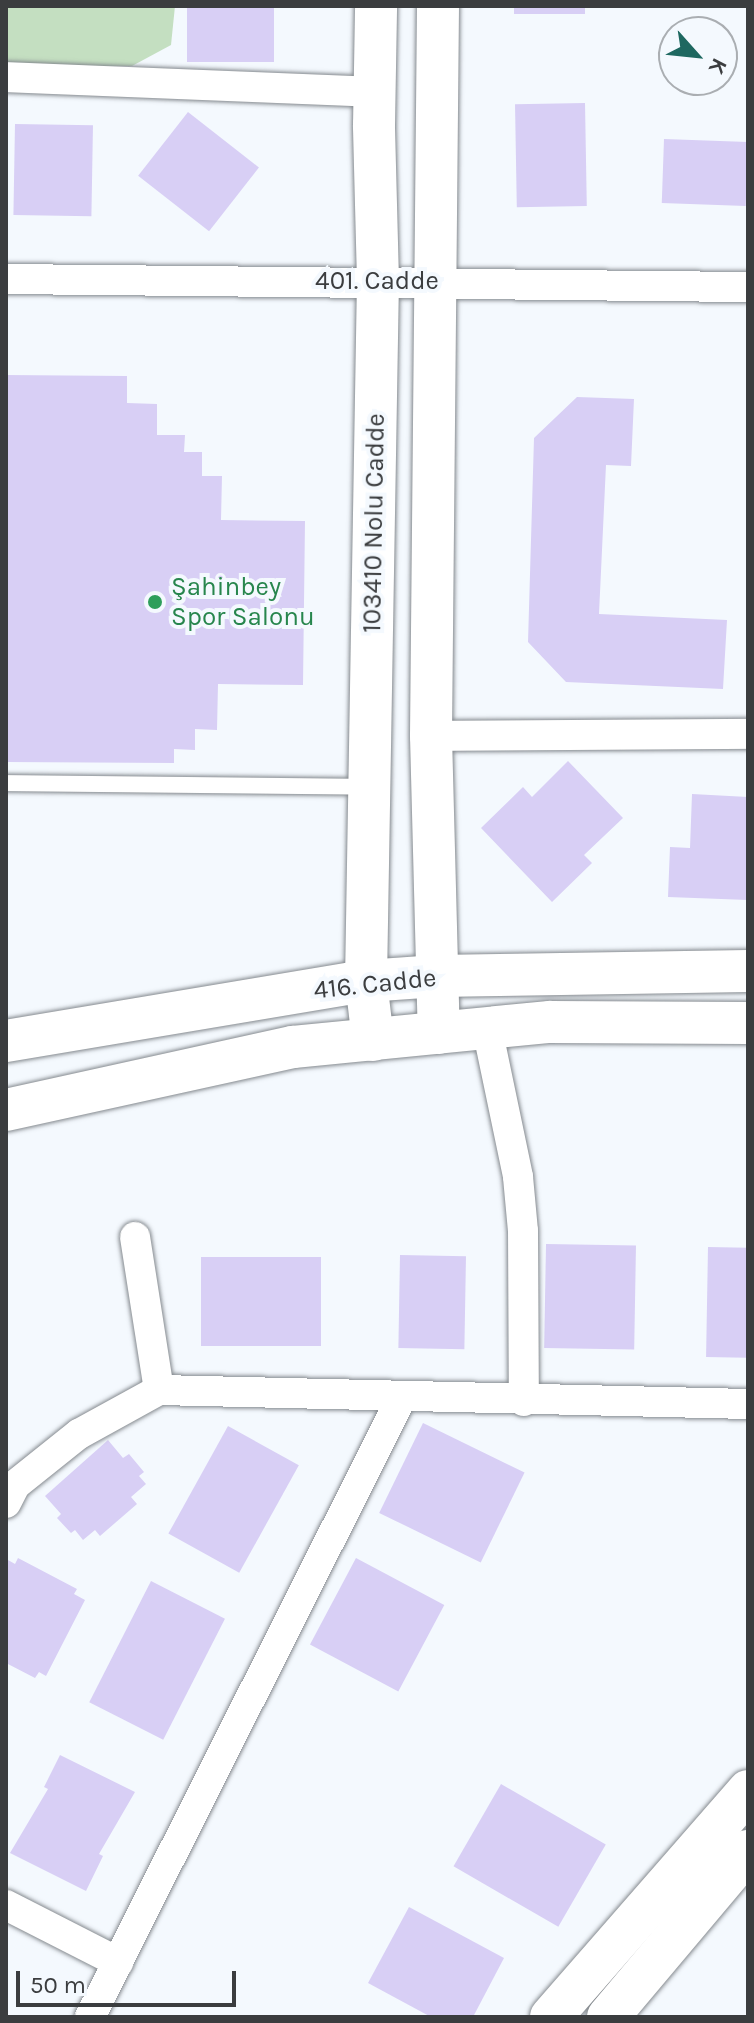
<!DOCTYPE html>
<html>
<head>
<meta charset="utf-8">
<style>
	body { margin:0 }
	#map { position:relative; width:754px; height:2023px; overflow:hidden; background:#f4f9fe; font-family:Karla,sans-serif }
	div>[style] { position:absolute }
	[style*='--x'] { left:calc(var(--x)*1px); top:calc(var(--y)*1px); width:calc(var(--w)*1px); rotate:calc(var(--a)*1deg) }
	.green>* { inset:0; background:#c4dfc1 }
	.building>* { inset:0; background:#d8cff5; transform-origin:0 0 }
	.roads { filter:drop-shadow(0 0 2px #858a8f) drop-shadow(0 0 2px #858a8f) }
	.lane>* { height:16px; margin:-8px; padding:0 8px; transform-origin:8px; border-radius:8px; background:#fff }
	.street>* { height:30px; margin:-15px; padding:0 15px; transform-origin:15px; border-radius:15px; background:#fff }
	.secondary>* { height:42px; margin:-21px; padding:0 21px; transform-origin:21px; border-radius:21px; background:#fff }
	.dots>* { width:22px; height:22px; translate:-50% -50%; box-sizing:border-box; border:4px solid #f4f9fe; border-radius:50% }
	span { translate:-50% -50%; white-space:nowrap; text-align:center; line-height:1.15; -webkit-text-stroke:8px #f4f9fe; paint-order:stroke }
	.street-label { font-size:26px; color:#3b3d3f }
	.leisure-label { font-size:26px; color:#27864d }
	.left { translate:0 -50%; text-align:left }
	.frame { position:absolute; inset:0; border:8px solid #3b3d3f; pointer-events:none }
	.north { position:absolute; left:658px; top:16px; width:80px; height:80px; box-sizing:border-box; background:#f4f9fe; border:2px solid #aaaeb2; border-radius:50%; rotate:117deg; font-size:22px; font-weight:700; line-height:32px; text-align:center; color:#3b3d3f }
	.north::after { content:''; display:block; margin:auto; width:28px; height:36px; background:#1e6860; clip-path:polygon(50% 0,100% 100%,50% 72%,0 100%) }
	.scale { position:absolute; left:16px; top:1971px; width:220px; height:36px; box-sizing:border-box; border:4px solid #3b3d3f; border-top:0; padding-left:10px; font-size:24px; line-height:28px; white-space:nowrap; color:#3b3d3f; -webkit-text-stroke:6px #f4f9fe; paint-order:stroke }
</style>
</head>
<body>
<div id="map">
	<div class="green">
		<div style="clip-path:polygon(6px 6px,175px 6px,171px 45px,132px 66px,6px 68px)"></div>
	</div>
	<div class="building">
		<div style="left:187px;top:6px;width:87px;height:56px"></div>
		<div style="left:514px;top:6px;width:71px;height:8px"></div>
		<div style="left:585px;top:103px;width:103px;height:70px;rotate:89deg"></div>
		<div style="left:188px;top:112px;width:90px;height:81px;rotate:38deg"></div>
		<div style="left:15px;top:124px;width:78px;height:91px;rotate:1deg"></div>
		<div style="left:664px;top:139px;width:84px;height:64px;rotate:2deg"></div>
		<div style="clip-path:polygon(6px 375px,127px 376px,127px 403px,157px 404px,157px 435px,185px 435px,184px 452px,202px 452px,202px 476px,222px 476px,221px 520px,305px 521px,303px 685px,218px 684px,217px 730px,195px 729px,195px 750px,174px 749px,174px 763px,6px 762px)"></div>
		<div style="clip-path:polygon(577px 397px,634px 399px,631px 466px,606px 465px,599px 614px,727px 620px,723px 689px,566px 682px,528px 642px,534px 438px)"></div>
		<div style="clip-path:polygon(568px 761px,623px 818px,584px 855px,592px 863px,552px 902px,481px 828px,523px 787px,532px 797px)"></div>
		<div style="clip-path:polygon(692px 794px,748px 797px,748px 900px,668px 897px,670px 847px,690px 848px)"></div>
		<div style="left:546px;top:1244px;width:90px;height:104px;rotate:1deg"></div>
		<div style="left:708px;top:1247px;width:40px;height:110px;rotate:1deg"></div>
		<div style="left:400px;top:1255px;width:66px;height:93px;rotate:1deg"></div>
		<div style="left:201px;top:1257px;width:120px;height:89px"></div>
		<div style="left:423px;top:1423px;width:113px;height:100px;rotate:26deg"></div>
		<div style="left:228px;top:1426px;width:81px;height:123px;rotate:29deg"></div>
		<div style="clip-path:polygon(108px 1440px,123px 1458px,129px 1454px,144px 1472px,139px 1476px,146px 1484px,131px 1497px,137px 1504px,100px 1536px,95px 1530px,83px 1540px,75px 1530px,71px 1533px,57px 1518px,61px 1514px,45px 1496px)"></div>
		<div style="clip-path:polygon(18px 1558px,77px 1589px,74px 1594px,85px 1600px,46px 1676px,39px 1672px,35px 1678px,6px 1663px,6px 1564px,8px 1560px,15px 1564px)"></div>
		<div style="left:356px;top:1558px;width:100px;height:98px;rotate:28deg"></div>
		<div style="left:151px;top:1581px;width:83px;height:136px;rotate:27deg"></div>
		<div style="clip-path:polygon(60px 1755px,135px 1792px,99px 1854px,103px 1856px,86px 1891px,10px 1853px,48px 1789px,44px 1787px)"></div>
		<div style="left:501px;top:1784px;width:121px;height:95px;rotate:30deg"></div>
		<div style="clip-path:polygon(409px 1907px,504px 1958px,473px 2017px,431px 2017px,368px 1983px)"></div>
	</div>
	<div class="roads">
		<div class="lane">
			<div style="--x:6;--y:783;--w:362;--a:0.6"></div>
		</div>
		<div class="street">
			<div style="--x:6;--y:77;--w:369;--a:2.3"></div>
			<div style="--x:6;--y:279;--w:742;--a:0.62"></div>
			<div style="--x:431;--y:736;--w:317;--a:-0.4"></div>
			<div style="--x:487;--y:1028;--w:152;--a:78.2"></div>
			<div style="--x:518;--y:1177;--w:54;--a:84.7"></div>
			<div style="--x:523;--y:1231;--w:170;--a:89.7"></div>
			<div style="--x:135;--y:1237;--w:155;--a:81.1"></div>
			<div style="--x:6;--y:1503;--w:20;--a:-63"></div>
			<div style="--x:15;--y:1485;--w:82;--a:-38.6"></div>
			<div style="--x:79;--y:1434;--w:91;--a:-28.8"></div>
			<div style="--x:159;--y:1390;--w:589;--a:1.36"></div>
			<div style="--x:6;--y:1905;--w:126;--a:27"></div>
			<div style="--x:90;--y:2017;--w:694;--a:-63.29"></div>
		</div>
		<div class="secondary">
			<div style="--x:438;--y:6;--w:730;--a:90.55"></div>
			<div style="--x:431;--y:736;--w:297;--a:88.5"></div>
			<div style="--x:373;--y:1040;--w:59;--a:-96.8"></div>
			<div style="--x:366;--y:981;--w:700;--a:-89.02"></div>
			<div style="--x:378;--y:281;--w:156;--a:-91.5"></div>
			<div style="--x:374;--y:125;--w:119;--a:-89"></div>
			<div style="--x:6;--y:1041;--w:365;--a:-9.5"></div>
			<div style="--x:366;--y:981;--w:71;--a:-4"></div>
			<div style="--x:437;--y:976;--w:311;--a:-0.9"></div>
			<div style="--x:6;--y:1110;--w:294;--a:-12.4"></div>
			<div style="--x:293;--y:1047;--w:258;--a:-5.6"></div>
			<div style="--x:550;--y:1022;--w:198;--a:0.3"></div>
			<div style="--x:551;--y:2017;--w:300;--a:-48.9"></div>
			<div style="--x:608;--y:2017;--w:217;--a:-49.9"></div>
		</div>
	</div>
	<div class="dots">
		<div style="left:155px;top:602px;background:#2e9e5b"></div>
	</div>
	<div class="street-label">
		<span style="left:377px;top:281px">401. Cadde</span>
		<span style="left:374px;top:523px;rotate:-89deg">103410 Nolu Cadde</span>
		<span style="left:375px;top:984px;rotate:-6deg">416. Cadde</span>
	</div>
	<div class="leisure-label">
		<span class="left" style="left:171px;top:602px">Şahinbey<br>Spor Salonu</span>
	</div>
	<div class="frame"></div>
	<div class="north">K</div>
	<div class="scale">50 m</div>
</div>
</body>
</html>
